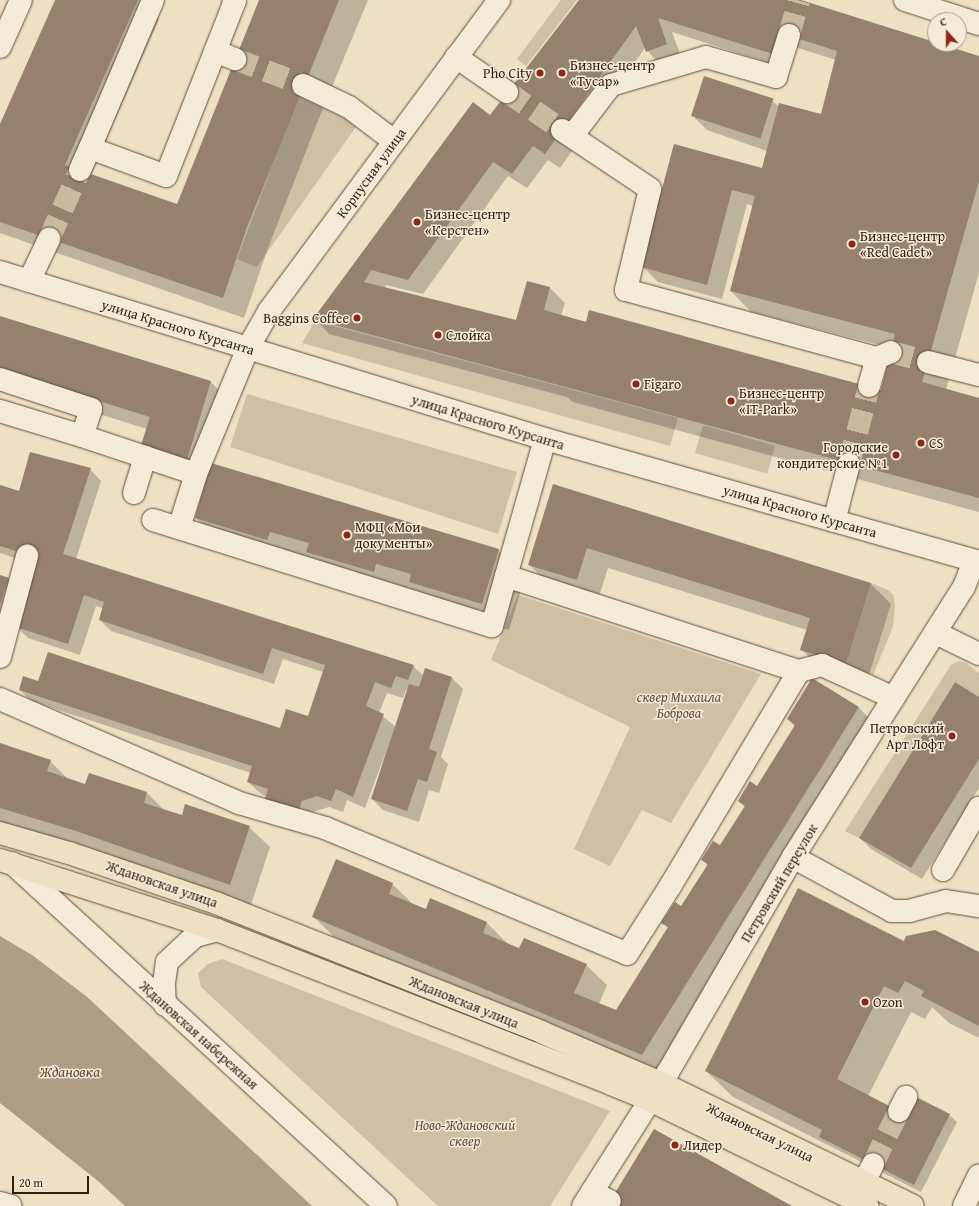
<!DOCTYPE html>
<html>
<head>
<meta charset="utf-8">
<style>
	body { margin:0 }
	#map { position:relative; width:979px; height:1206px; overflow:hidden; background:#ede0c3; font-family:"Gentium Book Plus",serif }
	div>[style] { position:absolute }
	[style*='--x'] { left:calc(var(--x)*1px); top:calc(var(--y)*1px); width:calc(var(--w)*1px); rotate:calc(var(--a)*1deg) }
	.green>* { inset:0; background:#cebfa5; transform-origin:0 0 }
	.water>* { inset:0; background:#af9d86 }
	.shadow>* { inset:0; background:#0003 }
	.building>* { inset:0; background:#95816d; transform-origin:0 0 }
	.minor-tunnel>* { height:22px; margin-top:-11px; transform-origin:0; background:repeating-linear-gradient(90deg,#c8b99f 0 22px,transparent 0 33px) }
	.roads { filter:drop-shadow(0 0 1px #644c3d) drop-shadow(0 0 1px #644c3d) }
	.minor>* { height:22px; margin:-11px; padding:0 11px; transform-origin:11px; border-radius:11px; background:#f3ebd8 }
	.major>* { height:22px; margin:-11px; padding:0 11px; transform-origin:11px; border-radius:11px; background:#ede0c3 }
	.dots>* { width:11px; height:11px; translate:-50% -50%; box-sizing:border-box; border:2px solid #f3ebd8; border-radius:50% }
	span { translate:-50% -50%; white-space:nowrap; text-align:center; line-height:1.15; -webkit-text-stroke:3px #f3ebd8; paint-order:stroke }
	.poi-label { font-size:14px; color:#361b10 }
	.left { translate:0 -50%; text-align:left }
	.right { translate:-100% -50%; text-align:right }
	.street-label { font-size:14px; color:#361b10 }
	.park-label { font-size:14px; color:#644c3d; font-style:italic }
	.water-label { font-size:15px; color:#604839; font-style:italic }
	.north { position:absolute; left:927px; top:12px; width:40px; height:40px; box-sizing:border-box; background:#f3ebd8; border:1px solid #a79888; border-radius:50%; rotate:339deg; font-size:11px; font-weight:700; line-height:16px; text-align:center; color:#361b10 }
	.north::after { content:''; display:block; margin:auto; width:14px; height:18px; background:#8f2418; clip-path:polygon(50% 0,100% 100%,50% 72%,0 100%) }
	.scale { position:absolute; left:12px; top:1176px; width:77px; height:18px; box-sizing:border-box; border:2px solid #361b10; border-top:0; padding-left:5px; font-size:12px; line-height:14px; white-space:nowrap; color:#361b10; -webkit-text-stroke:3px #f3ebd8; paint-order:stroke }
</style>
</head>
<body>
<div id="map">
	<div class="green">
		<div style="clip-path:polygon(561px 0,577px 0,526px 66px,517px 59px)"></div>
		<div style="clip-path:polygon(298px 97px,358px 124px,257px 267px,237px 259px)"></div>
		<div style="clip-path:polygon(315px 321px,678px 418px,670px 446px,302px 343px)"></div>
		<div style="clip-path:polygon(247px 394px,517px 472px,498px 534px,230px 447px)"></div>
		<div style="left:703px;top:425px;width:75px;height:29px;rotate:16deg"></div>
		<div style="clip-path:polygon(871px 583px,888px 590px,893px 595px,895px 604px,893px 627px,873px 675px,846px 664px)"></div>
		<div style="clip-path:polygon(518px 595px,761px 674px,671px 823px,642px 810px,610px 866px,574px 849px,630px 727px,491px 660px)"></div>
		<div style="clip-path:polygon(959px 661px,966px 663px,979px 673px,979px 697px,955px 682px,859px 838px,845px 831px,951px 665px)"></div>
		<div style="clip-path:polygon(222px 959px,610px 1111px,550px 1206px,438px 1206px,201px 987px,198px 973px,208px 964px)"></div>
	</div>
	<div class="water">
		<div style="clip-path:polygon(0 936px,32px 955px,86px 996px,312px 1206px,125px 1206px,98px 1181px,0 1103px)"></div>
	</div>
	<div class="shadow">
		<div style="clip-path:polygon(56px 0,141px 0,159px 19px,91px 175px,178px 205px,260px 0,368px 0,319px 118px,268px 248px,244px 318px,0 233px,0 127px)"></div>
		<div style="clip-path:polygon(evenodd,580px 0,797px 0,979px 57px,979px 273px,946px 390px,979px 399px,979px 512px,573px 402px,567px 397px,329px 334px,315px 319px,491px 116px,580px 0,672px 32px,788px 69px,795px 47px,836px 60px,821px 115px,779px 107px,772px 100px,692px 115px,707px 130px,767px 151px,763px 169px,674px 145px,643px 267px,658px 282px,722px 299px,747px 204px,753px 206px,731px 291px,751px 312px,892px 348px,881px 391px,561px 316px,565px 303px,550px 288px,528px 282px,517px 321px,384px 288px,386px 285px,423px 294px,508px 176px,527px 188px,548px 160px,560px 168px,645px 48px,662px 67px,682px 59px,672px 32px)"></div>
		<div style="clip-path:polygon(0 317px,211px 382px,231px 403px,212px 465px,498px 550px,525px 577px,509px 630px,222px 545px,196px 518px,206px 483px,162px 469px,147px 429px,0 383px)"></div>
		<div style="clip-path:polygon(evenodd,90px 469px,101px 481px,76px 559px,413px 666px,424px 676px,426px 670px,452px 678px,463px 689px,441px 757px,448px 764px,439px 793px,429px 790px,419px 822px,383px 810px,372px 799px,385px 754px,365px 808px,347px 800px,343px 812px,329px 807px,313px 812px,310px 824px,260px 793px,248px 782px,251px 773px,31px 701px,20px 690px,39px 683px,280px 730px,308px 717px,323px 672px,283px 659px,274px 684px,111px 631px,100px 620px,103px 608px,96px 606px,80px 655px,28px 638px,17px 627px,37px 565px,0 553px,0 486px,19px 492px,90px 469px,406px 690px,407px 691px,396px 727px,379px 713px,387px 693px,403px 698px,406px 690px)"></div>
		<div style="clip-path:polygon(554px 485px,871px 584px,891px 604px,866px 684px,822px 670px,801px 649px,807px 630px,608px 568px,598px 600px,550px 585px,529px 565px)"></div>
		<div style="clip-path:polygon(0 576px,8px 579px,19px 590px,0 637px)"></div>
		<div style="clip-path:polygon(813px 680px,859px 708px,874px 723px,657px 1069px,334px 937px,313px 916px,392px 884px,413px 904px,426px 910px,431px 900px,487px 923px,508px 944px,520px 949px,586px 965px,607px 985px,599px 1004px,616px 1012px,669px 929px,663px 923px,682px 908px,708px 866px,702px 860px,720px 846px,745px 807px,739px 801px,757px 787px,795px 727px,788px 719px)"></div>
		<div style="clip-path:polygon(979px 698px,979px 788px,922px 879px,871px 849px,860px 838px)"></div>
		<div style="clip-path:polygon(0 744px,50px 761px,68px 779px,86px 785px,90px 774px,147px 793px,165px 811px,182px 817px,249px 827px,270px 847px,251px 905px,97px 852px,0 822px)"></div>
		<div style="clip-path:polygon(904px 943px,979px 953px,979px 1038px,949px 1023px,932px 1007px,925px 1019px,911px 1012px,868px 1096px,905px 1115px,949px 1115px,957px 1122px,921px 1192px,733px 1097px,706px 1071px)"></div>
	</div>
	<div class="building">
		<div style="clip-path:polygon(55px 0,138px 0,65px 165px,177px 204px,259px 0,339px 0,247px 227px,223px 298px,0 222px,0 124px)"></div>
		<div style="clip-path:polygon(evenodd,579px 0,801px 0,979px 56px,979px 181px,922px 382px,979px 398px,979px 498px,313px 319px,473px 102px,490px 115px,579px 0,658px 18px,773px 54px,780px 33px,837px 51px,821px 114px,779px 103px,762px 168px,674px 144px,641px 267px,707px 285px,732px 190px,755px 196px,730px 291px,895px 334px,881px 390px,589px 310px,586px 322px,544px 310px,550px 287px,527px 281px,516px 320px,364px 282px,371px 270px,408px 280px,493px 162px,512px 174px,533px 146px,545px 154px,636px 26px,646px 52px,667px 44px,658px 18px)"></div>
		<div style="left:704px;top:76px;width:73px;height:42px;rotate:18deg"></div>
		<div style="clip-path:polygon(0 316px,211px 381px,186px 463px,140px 448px,150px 417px,0 370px)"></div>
		<div style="clip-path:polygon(30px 452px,91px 468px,63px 554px,414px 665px,408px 680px,396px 676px,391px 688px,375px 682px,366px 706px,384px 714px,353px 797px,336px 789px,331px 801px,317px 796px,302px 801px,298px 813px,264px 802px,268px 789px,247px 782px,252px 766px,19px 690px,23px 676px,38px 681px,48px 652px,280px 728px,286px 709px,308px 716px,325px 665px,272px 648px,263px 674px,99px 620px,104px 602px,84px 595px,68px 644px,16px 627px,38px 558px,0 546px,0 485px,19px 491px)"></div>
		<div style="clip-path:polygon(211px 463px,499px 549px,482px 604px,409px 582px,411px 574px,376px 564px,374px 572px,306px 552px,309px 543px,270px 532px,267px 540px,195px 518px)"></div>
		<div style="clip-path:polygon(553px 484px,871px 583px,846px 664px,800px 650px,810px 618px,587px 548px,577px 580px,528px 565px)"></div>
		<div style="clip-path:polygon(0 575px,9px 578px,0 604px)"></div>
		<div style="clip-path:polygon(425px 668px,452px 677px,429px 749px,437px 752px,427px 782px,418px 779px,407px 811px,371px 799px,409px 684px,419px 687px)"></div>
		<div style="clip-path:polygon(812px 678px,859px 707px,642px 1055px,312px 917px,336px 859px,393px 883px,389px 894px,426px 909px,430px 898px,487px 922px,483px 933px,519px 948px,524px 938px,587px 964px,574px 993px,616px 1010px,668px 927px,661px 923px,675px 902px,681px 906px,708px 864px,701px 860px,713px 841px,720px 845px,745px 806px,738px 801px,750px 781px,757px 786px,795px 725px,787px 719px)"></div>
		<div style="clip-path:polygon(955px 682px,979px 697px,979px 759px,911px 868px,859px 838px)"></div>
		<div style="clip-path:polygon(0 743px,51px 760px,47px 771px,85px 784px,89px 773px,147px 792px,144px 803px,182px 815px,185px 804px,250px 826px,230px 885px,76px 831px,0 808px)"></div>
		<div style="clip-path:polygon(798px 888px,904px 941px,906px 936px,935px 930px,979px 952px,979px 1026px,921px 996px,924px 991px,905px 981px,898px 993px,884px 986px,837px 1079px,905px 1114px,914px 1096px,950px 1114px,914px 1185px,819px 1137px,822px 1130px,705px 1071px)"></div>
		<div style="clip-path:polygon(654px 1129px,792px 1206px,607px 1206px)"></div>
	</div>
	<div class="minor-tunnel">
		<div style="--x:789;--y:35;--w:36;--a:-74"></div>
		<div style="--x:235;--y:59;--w:73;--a:20.9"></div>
		<div style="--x:507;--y:92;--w:67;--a:34.6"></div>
		<div style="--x:49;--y:239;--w:76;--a:-65.8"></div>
		<div style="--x:891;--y:352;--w:38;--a:15"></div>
		<div style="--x:849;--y:464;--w:81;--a:-75.6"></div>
		<div style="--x:873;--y:1164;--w:59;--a:-63.9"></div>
	</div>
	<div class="roads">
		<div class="minor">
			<div style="--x:153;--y:0;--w:161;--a:113.1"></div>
			<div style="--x:90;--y:148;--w:81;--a:20.2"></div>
			<div style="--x:166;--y:176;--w:188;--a:-68.5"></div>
			<div style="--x:235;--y:1;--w:2;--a:-153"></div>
			<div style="--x:905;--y:0;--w:78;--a:18"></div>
			<div style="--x:0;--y:47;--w:51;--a:-65.9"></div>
			<div style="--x:215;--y:51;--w:22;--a:22"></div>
			<div style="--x:456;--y:57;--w:62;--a:34.5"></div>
			<div style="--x:303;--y:85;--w:51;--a:25.6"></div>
			<div style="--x:349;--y:107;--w:56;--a:37.1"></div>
			<div style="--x:562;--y:130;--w:106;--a:33.8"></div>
			<div style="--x:650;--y:189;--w:104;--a:103.4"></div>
			<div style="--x:626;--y:290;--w:260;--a:15.2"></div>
			<div style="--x:877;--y:358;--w:15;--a:-23"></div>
			<div style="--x:572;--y:136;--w:64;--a:-52.6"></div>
			<div style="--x:611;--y:85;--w:99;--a:-16.4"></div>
			<div style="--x:706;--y:57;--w:73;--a:15.9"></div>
			<div style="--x:776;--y:77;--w:44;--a:-72.8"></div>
			<div style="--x:80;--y:170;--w:24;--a:-66"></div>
			<div style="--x:0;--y:272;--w:570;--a:17.04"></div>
			<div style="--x:545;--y:439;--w:451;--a:15.8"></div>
			<div style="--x:29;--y:281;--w:47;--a:-64.5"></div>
			<div style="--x:928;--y:362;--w:53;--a:14.3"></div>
			<div style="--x:0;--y:379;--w:96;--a:18.2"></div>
			<div style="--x:91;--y:409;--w:28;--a:108"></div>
			<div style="--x:82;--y:436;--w:86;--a:-163"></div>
			<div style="--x:869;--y:386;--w:29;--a:-74"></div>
			<div style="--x:82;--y:436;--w:120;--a:18.4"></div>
			<div style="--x:134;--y:493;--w:38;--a:-73"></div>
			<div style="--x:153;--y:520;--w:355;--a:17.4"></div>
			<div style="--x:492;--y:626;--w:52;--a:-74.4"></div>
			<div style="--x:506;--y:576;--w:308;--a:18"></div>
			<div style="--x:799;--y:671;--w:24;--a:-15"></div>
			<div style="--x:822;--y:665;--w:79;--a:24.6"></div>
			<div style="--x:834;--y:521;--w:59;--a:-75.3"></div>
			<div style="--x:179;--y:528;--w:57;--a:-72.5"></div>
			<div style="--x:196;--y:474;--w:136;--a:-67.6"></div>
			<div style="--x:248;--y:348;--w:43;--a:-60.4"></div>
			<div style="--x:269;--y:311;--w:387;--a:-53.5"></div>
			<div style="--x:506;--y:576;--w:142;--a:-74.1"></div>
			<div style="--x:936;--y:633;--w:48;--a:26"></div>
			<div style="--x:0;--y:657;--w:105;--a:-75"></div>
			<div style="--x:0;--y:699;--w:261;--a:23.5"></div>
			<div style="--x:239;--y:803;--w:90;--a:16.2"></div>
			<div style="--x:325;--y:828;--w:327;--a:22.6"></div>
			<div style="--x:627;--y:954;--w:82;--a:-57.5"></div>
			<div style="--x:671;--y:885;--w:249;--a:-59.1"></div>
			<div style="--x:793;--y:857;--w:113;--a:28.6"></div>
			<div style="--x:892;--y:911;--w:17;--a:0"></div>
			<div style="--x:909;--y:911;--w:38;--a:-15"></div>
			<div style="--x:946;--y:901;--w:33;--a:9"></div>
			<div style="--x:12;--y:863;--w:507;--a:42.52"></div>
			<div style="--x:943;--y:870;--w:72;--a:-59.9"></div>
			<div style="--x:165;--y:1005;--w:22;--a:-93"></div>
			<div style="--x:164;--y:983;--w:21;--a:-82"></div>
			<div style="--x:167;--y:962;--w:38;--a:-43"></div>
			<div style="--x:195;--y:936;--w:23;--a:-15"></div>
			<div style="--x:899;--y:1111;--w:16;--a:-63"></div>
			<div style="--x:864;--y:1182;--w:20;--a:-63"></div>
			<div style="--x:592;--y:1192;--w:20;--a:27"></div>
			<div style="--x:0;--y:1203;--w:11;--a:15"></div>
			<div style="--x:583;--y:1206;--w:159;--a:-57.6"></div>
			<div style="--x:668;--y:1072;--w:249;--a:-59.8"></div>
			<div style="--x:793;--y:857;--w:320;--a:-57.7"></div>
			<div style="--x:964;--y:587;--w:28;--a:-69"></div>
			<div style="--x:964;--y:1206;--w:34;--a:-64"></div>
		</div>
		<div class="major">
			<div style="--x:0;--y:833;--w:72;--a:16.2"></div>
			<div style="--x:69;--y:853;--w:155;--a:18.8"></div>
			<div style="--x:216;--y:903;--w:350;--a:21.6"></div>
			<div style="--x:541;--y:1032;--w:130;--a:23"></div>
			<div style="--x:661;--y:1083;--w:280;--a:26"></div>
			<div style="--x:0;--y:860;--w:228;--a:17.9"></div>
			<div style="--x:217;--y:930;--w:423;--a:21.3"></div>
			<div style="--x:611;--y:1084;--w:42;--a:22.3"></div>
			<div style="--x:650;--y:1100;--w:242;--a:26"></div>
		</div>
	</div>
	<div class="dots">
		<div style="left:540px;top:73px;background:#8f2418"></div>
		<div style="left:562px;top:73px;background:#8f2418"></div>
		<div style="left:417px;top:222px;background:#8f2418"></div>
		<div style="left:852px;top:244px;background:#8f2418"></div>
		<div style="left:357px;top:318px;background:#8f2418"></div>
		<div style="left:438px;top:335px;background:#8f2418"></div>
		<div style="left:636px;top:384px;background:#8f2418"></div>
		<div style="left:731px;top:401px;background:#8f2418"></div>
		<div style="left:921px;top:443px;background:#8f2418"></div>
		<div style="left:896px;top:455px;background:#8f2418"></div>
		<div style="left:347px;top:535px;background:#8f2418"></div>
		<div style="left:952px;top:736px;background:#8f2418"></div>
		<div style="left:865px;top:1002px;background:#8f2418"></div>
		<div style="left:675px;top:1145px;background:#8f2418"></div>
	</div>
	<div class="poi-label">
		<span class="left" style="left:570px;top:73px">Бизнес-центр<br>«Тусар»</span>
		<span class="right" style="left:532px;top:73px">Pho City</span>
		<span class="left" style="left:425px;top:222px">Бизнес-центр<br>«Керстен»</span>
		<span class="left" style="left:860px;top:244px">Бизнес-центр<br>«Red Cadet»</span>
		<span class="right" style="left:349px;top:318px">Baggins Coffee</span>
		<span class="left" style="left:446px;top:335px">Слойка</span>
		<span class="left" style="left:644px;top:384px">Figaro</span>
		<span class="left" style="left:739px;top:401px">Бизнес-центр<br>«IT-Park»</span>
		<span class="left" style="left:929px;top:443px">CS</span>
		<span class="right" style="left:888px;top:455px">Городские<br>кондитерские №1</span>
		<span class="left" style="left:355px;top:535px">МФЦ «Мои<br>документы»</span>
		<span class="right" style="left:944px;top:736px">Петровский<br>Арт Лофт</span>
		<span class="left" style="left:873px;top:1002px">Ozon</span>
		<span class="left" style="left:683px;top:1145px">Лидер</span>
	</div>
	<div class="street-label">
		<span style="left:371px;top:173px;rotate:-54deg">Корпусная улица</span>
		<span style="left:178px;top:327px;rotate:17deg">улица Красного Курсанта</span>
		<span style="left:488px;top:422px;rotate:17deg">улица Красного Курсанта</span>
		<span style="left:800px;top:511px;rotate:16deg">улица Красного Курсанта</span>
		<span style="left:779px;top:883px;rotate:-59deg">Петровский переулок</span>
		<span style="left:162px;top:884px;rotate:19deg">Ждановская улица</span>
		<span style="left:464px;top:1002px;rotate:22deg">Ждановская улица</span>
		<span style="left:199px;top:1035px;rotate:42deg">Ждановская набережная</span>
		<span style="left:760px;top:1132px;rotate:26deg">Ждановская улица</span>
	</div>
	<div class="park-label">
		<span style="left:679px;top:705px">сквер Михаила<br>Боброва</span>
		<span style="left:465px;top:1133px">Ново-Ждановский<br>сквер</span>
	</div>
	<div class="water-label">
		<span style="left:70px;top:1072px">Ждановка</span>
	</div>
	<div class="north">С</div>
	<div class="scale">20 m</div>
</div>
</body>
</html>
